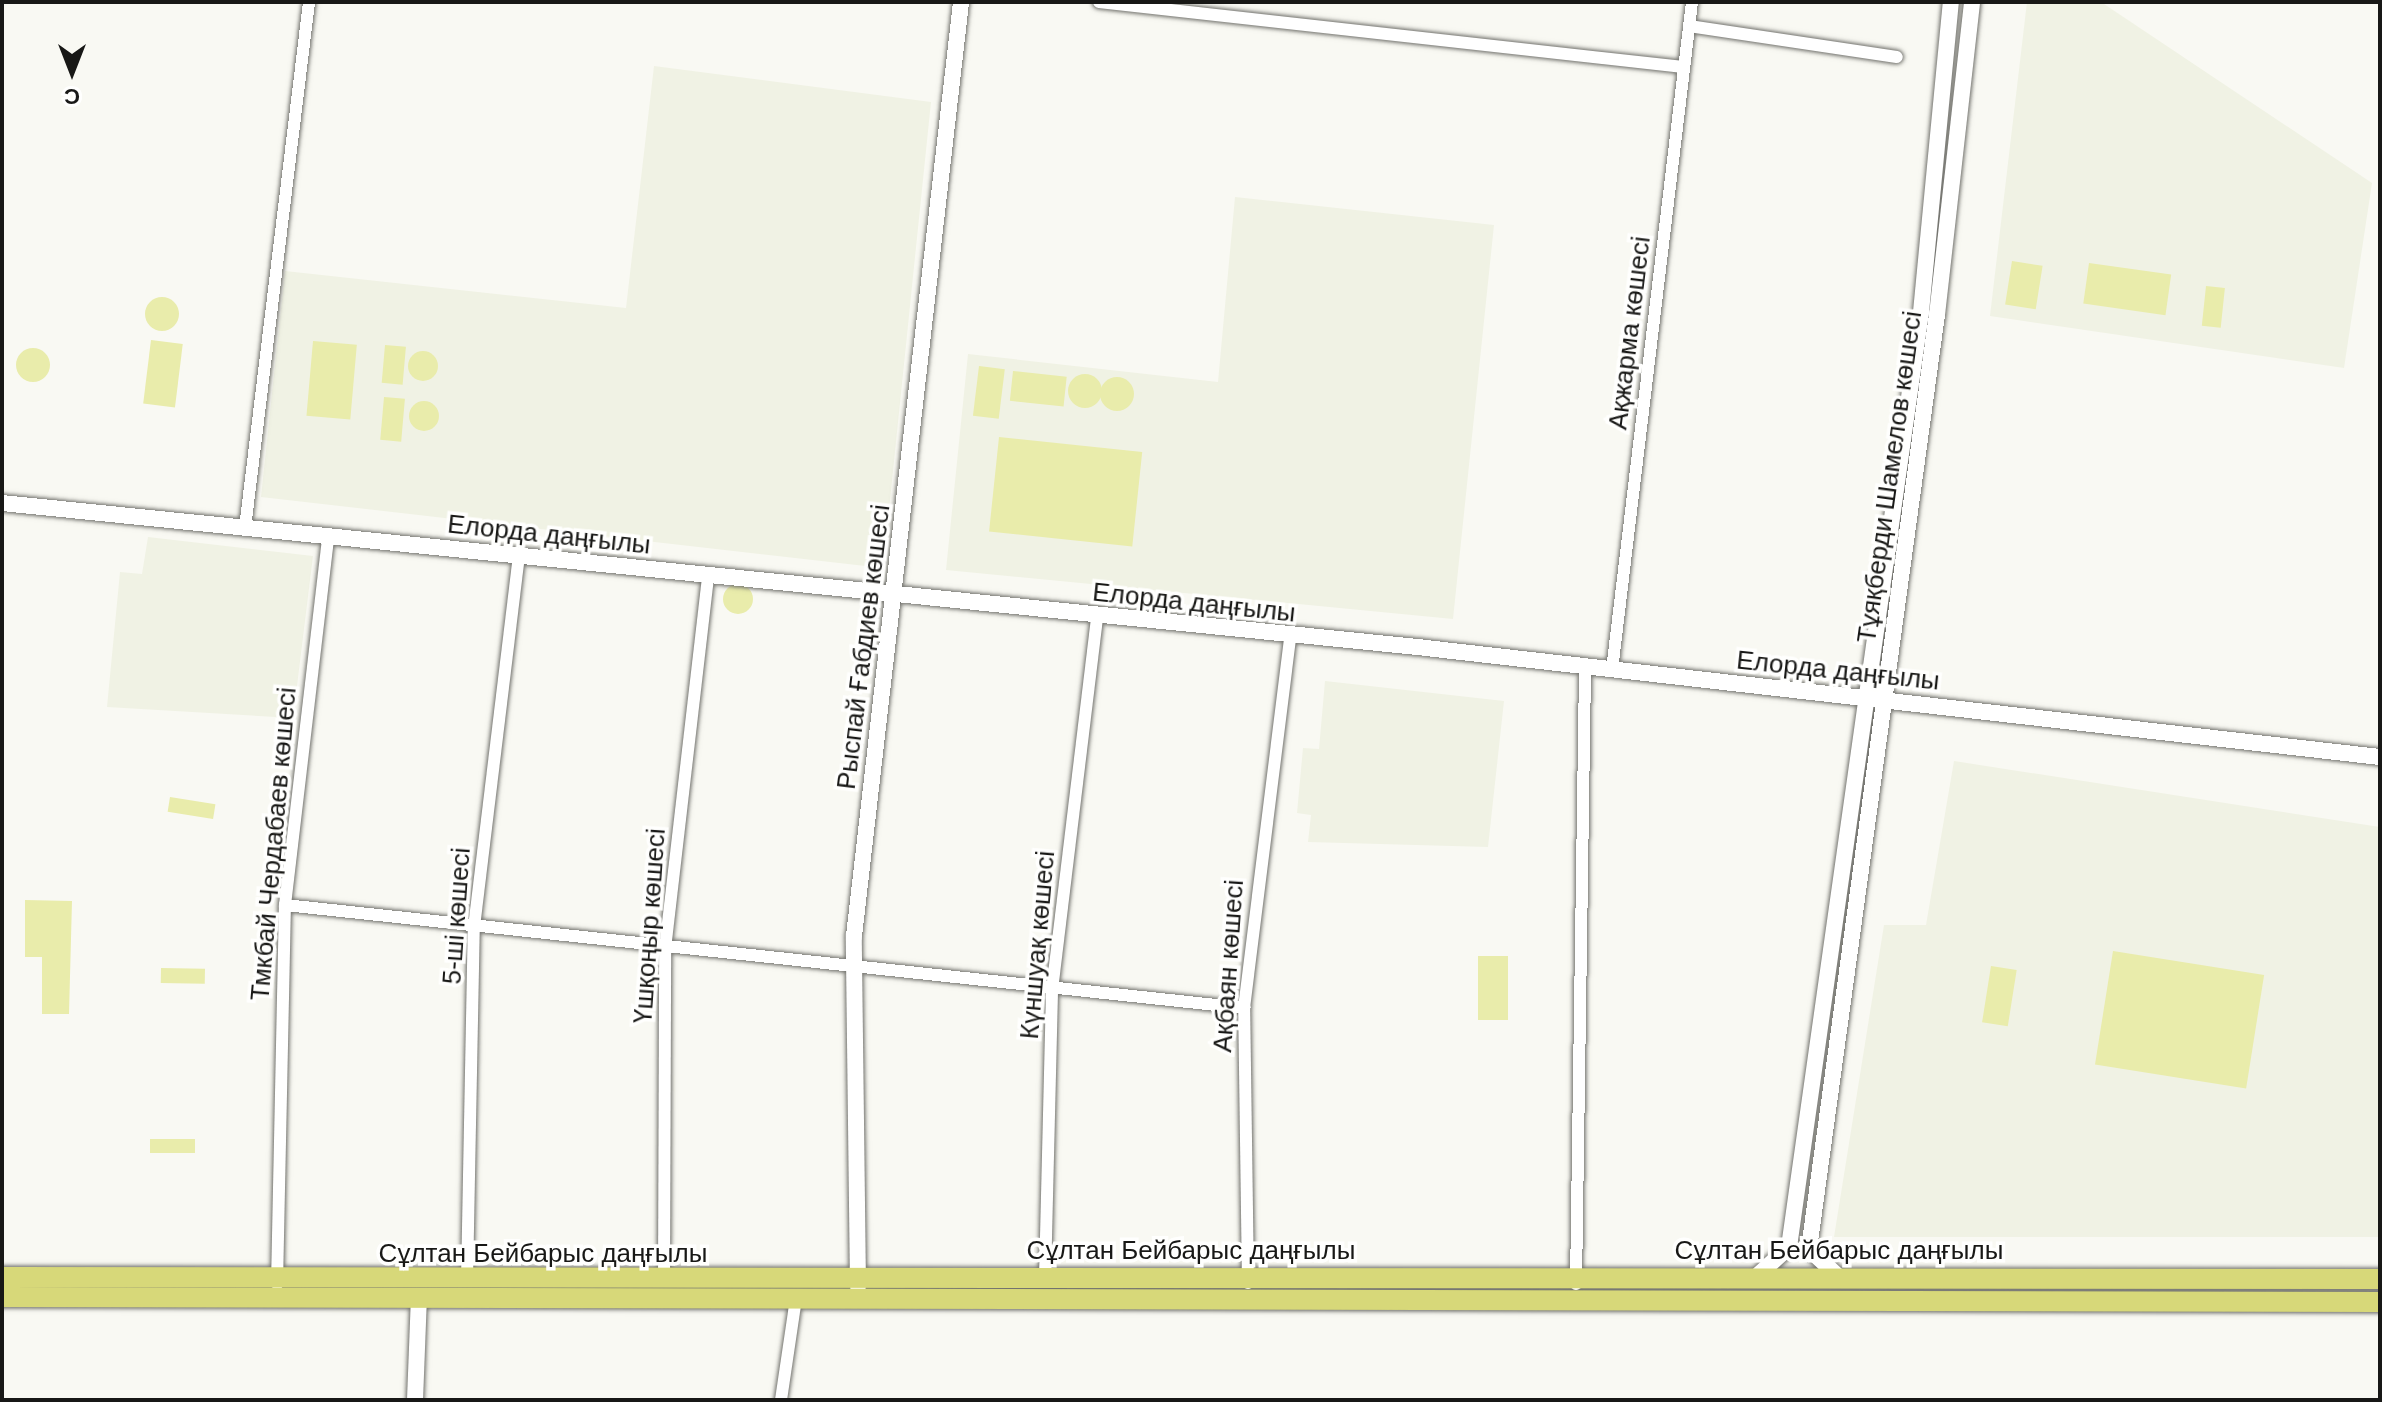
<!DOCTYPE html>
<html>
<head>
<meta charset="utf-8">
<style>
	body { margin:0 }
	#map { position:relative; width:2382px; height:1402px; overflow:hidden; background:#f9f9f3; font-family:Helvetica,sans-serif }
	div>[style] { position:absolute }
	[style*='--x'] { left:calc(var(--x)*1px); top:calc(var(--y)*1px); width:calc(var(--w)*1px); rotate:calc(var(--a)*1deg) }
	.built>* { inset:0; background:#f0f2e4 }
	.green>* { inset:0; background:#e9ecab; transform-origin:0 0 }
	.round { border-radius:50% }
	.roads { filter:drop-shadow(0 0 2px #73736e) drop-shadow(0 0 2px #73736e) }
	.minor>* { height:12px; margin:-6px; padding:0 6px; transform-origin:6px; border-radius:6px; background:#fff }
	.tertiary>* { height:16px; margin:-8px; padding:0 8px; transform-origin:8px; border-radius:8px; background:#fff }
	.primary>* { height:20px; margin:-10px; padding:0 10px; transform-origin:10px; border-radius:10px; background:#d7d879 }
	span { translate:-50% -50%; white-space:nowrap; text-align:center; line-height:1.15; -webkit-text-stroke:7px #fffffe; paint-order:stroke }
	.street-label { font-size:26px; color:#181816 }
	.frame { position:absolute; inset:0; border:4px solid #181816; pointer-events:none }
	.north { position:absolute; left:32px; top:32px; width:80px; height:80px; -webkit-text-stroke:6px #fffffe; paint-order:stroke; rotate:180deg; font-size:22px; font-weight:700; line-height:32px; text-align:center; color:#181816 }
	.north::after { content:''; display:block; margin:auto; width:28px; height:36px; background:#181816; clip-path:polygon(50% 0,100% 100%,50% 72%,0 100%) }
</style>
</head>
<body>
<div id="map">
	<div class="built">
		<div style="clip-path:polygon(2027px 2px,2101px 2px,2372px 183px,2344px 368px,1990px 316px)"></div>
		<div style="clip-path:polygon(654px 66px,931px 102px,883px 568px,261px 497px,285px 271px,626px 308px)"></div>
		<div style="clip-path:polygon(1235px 197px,1494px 225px,1453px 619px,946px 570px,968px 354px,1218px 382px)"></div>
		<div style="clip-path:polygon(148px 537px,313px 556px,293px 718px,107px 707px,120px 572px,142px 574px)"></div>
		<div style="clip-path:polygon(1325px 681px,1504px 701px,1488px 847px,1308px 842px,1311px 815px,1297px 813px,1303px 748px,1319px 749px)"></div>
		<div style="clip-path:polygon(1954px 761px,2380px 827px,2380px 1237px,1834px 1237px,1884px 925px,1926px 925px)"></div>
	</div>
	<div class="green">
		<div style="left:2012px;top:261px;width:31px;height:44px;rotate:9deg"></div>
		<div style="left:2089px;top:263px;width:83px;height:41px;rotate:8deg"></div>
		<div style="left:2206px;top:286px;width:19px;height:40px;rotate:6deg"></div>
		<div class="round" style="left:145px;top:297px;width:34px;height:34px"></div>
		<div style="left:151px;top:340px;width:32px;height:64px;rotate:7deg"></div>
		<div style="left:313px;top:341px;width:44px;height:75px;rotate:5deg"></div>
		<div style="left:385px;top:345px;width:21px;height:38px;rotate:5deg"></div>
		<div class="round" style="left:16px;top:348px;width:34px;height:34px"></div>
		<div class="round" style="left:408px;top:351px;width:30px;height:30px"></div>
		<div style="left:979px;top:366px;width:26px;height:50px;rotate:7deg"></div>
		<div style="left:1013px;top:371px;width:54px;height:30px;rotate:6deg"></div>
		<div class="round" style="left:1068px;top:374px;width:34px;height:34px"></div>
		<div class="round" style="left:1100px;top:377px;width:34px;height:34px"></div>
		<div style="left:384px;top:397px;width:21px;height:43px;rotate:5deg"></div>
		<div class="round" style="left:409px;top:401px;width:30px;height:30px"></div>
		<div style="left:999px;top:437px;width:144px;height:95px;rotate:6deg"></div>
		<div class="round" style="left:723px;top:584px;width:30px;height:30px"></div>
		<div style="left:170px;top:797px;width:46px;height:15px;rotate:9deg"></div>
		<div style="clip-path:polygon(25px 900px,72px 901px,69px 1014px,42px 1014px,42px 957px,25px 957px)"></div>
		<div style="left:2113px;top:951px;width:153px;height:115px;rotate:9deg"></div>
		<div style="left:1478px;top:956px;width:30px;height:64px"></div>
		<div style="left:1991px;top:966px;width:26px;height:57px;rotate:9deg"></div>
		<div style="left:161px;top:968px;width:44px;height:15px;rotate:1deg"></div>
		<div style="left:150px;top:1139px;width:45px;height:14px"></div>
	</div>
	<div class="roads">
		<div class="minor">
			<div style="--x:1099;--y:2;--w:588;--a:6.35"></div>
			<div style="--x:1689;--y:26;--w:210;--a:8.5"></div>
			<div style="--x:245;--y:528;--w:530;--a:-83.06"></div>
			<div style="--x:1612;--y:670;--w:673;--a:-83.17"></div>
			<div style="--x:285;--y:905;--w:965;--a:6.13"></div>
			<div style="--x:1045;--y:1278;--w:288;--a:-88.6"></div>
			<div style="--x:1052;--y:990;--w:375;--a:-83.1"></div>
			<div style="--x:467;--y:1280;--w:353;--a:-88.9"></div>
			<div style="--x:474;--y:927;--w:374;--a:-83.1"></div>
			<div style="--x:664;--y:1281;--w:332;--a:-89.8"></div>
			<div style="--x:665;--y:949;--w:376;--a:-83.4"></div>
			<div style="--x:1248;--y:1283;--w:275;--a:-90.8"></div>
			<div style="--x:1244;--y:1008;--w:373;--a:-82.9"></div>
			<div style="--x:277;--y:1284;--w:379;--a:-88.8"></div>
			<div style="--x:285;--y:905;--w:370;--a:-83.3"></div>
			<div style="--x:1576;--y:1284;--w:616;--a:-89.16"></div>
			<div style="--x:781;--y:1400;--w:102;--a:-81.6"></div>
		</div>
		<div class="tertiary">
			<div style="--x:2;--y:503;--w:1431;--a:5.81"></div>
			<div style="--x:1426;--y:648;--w:960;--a:6.52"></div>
			<div style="--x:1758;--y:1275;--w:42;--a:-42.1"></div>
			<div style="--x:1789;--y:1247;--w:944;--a:-81.96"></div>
			<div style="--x:1921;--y:312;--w:311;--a:-84.5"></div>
			<div style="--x:1839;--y:1277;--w:41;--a:-137"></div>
			<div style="--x:1809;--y:1249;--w:943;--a:-82.2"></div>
			<div style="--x:1937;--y:315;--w:315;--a:-83.6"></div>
			<div style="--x:858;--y:1286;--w:350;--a:-90.7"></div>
			<div style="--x:854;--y:936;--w:940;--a:-83.46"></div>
			<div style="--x:415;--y:1400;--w:102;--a:-87.8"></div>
		</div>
		<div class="primary">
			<div style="--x:2;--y:1277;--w:2378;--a:0.05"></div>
			<div style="--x:2;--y:1297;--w:2378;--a:0.12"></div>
		</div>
	</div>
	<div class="street-label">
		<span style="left:1630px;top:333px;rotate:-83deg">Ақжарма көшесі</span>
		<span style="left:1890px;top:477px;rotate:-82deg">Тұяқберди Шамелов көшесі</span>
		<span style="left:549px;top:535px;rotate:6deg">Елорда даңғылы</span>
		<span style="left:1194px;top:603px;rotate:6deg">Елорда даңғылы</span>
		<span style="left:864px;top:647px;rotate:-83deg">Рыспай Ғабдиев көшесі</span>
		<span style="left:1838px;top:671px;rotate:6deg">Елорда даңғылы</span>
		<span style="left:274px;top:844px;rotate:-85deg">Тмкбай Чердабаев көшесі</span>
		<span style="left:457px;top:916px;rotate:-86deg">5-ші көшесі</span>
		<span style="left:650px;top:926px;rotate:-86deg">Үшқоңыр көшесі</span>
		<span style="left:1038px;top:945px;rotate:-85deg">Күншуақ көшесі</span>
		<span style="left:1229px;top:966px;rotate:-86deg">Ақбаян көшесі</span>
		<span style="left:1191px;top:1251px">Сұлтан Бейбарыс даңғылы</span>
		<span style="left:1839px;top:1251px">Сұлтан Бейбарыс даңғылы</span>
		<span style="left:543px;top:1254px">Сұлтан Бейбарыс даңғылы</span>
	</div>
	<div class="frame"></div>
	<div class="north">С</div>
</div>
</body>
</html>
